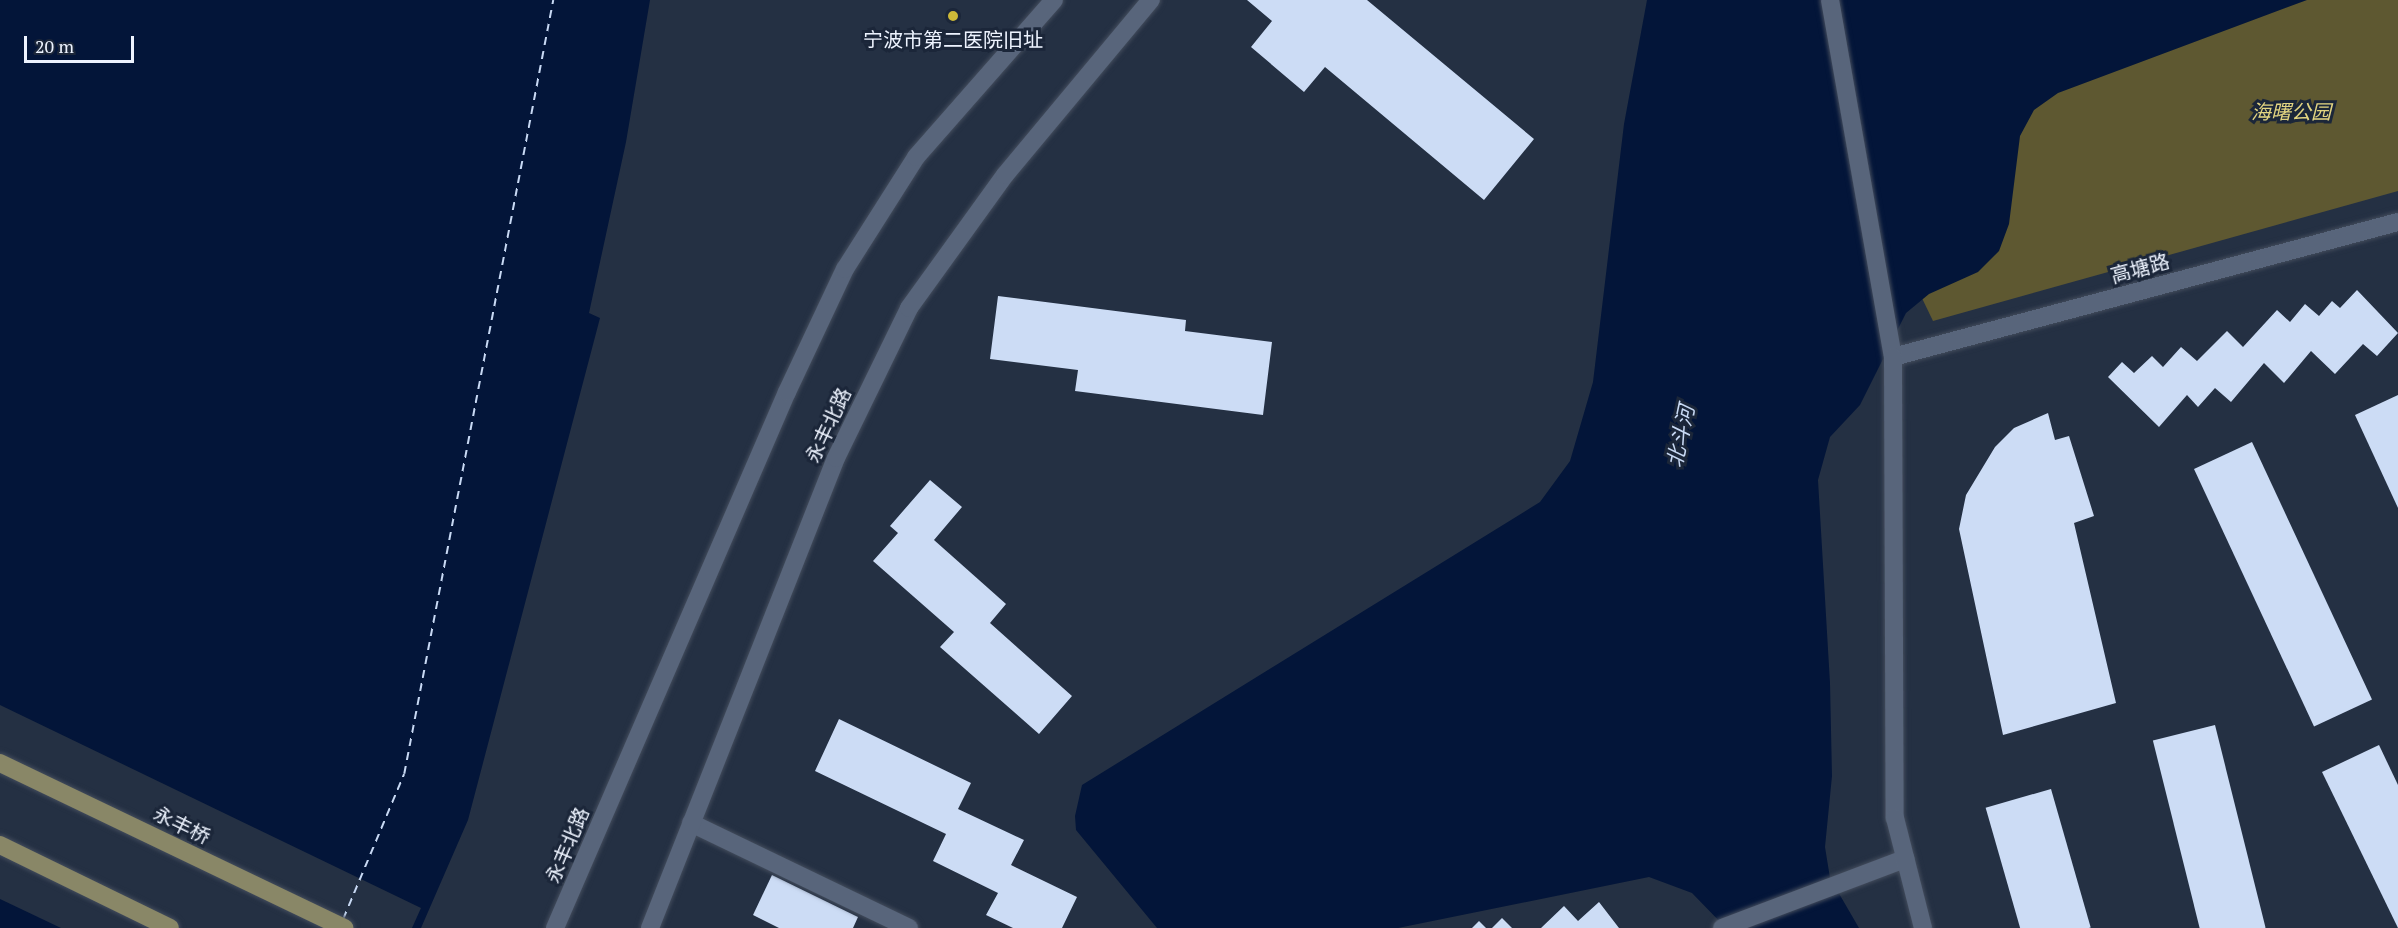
<!DOCTYPE html>
<html>
<head>
<meta charset="utf-8">
<style>
	body { margin:0 }
	#map { position:relative; width:2398px; height:928px; overflow:hidden; background:#243043; font-family:"PT Serif","Noto Sans SC",serif }
	div>[style] { position:absolute }
	[style*='--x'] { left:calc(var(--x)*1px); top:calc(var(--y)*1px); width:calc(var(--w)*1px); rotate:calc(var(--a)*1deg) }
	.green>* { inset:0; background:#5e5831 }
	.water>* { inset:0; background:#031539 }
	.pier>* { inset:0; background:#243043 }
	.ferry>* { height:1.5px; margin-top:-0.75px; transform-origin:0; background:repeating-linear-gradient(90deg,#c8d9f4 0 8px,transparent 0 14px) }
	.building>* { inset:0; background:#ccdcf5; transform-origin:0 0 }
	.roads { filter:drop-shadow(0 0 2px #434c5c) drop-shadow(0 0 2px #434c5c) }
	.minor>* { height:18px; margin:-9px; padding:0 9px; transform-origin:9px; border-radius:9px; background:#58657b }
	.tertiary>* { height:18px; margin:-9px; padding:0 9px; transform-origin:9px; border-radius:9px; background:#58657b }
	.secondary>* { height:18px; margin:-9px; padding:0 9px; transform-origin:9px; border-radius:9px; background:#58657b }
	.primary>* { height:18px; margin:-9px; padding:0 9px; transform-origin:9px; border-radius:9px; background:#898767 }
	.dots>* { width:16px; height:16px; translate:-50% -50%; box-sizing:border-box; border:3px solid #1b2639; border-radius:50% }
	span { translate:-50% -50%; white-space:nowrap; text-align:center; line-height:1.15; -webkit-text-stroke:6px #1b2639; paint-order:stroke }
	.poi-label { font-size:20px; color:#edf3fe }
	.park-label { font-size:20px; color:#e2d481; font-style:italic }
	.street-label { font-size:20px; color:#edf3fe }
	.water-label { font-size:21px; color:#c8d9f4; font-style:italic }
	.scale { position:absolute; left:24px; top:36px; width:110px; height:27px; box-sizing:border-box; border:3px solid #edf3fe; border-top:0; padding-left:8px; font-size:18px; line-height:21px; white-space:nowrap; color:#edf3fe; -webkit-text-stroke:4px #1b2639; paint-order:stroke }
</style>
</head>
<body>
<div id="map">
	<div class="green">
		<div style="clip-path:polygon(2286px 0,2398px 0,2398px 191px,1933px 321px,1920px 294px,2025px 99px)"></div>
	</div>
	<div class="water">
		<div style="clip-path:polygon(0 0,650px 0,626px 142px,589px 313px,600px 318px,468px 820px,421px 928px,0 928px)"></div>
		<div style="clip-path:polygon(1647px 0,2307px 0,2058px 93px,2034px 110px,2020px 136px,2009px 224px,1999px 251px,1978px 272px,1929px 294px,1906px 313px,1860px 405px,1830px 437px,1818px 480px,1830px 683px,1832px 776px,1825px 847px,1830px 878px,1859px 928px,1726px 928px,1692px 893px,1649px 877px,1398px 928px,1157px 928px,1076px 830px,1075px 816px,1082px 785px,1540px 502px,1570px 461px,1593px 382px,1624px 124px)"></div>
	</div>
	<div class="pier">
		<div style="clip-path:polygon(0 705px,421px 908px,412px 928px,61px 928px,0 899px)"></div>
	</div>
	<div class="ferry">
		<div style="--x:343;--y:919;--w:157;--a:-67.2"></div>
		<div style="--x:404;--y:774;--w:788;--a:-79.1"></div>
	</div>
	<div class="building">
		<div style="clip-path:polygon(1247px 0,1367px 0,1534px 139px,1484px 200px,1325px 67px,1304px 92px,1251px 47px,1272px 21px)"></div>
		<div style="clip-path:polygon(2357px 290px,2398px 333px,2377px 356px,2363px 344px,2335px 374px,2311px 351px,2284px 383px,2264px 363px,2231px 402px,2215px 388px,2198px 407px,2187px 395px,2159px 427px,2108px 377px,2122px 362px,2134px 373px,2152px 356px,2163px 367px,2181px 347px,2197px 361px,2227px 331px,2243px 347px,2277px 310px,2290px 322px,2305px 304px,2319px 316px,2332px 301px,2340px 308px)"></div>
		<div style="clip-path:polygon(998px 296px,1186px 320px,1185px 331px,1272px 342px,1263px 415px,1075px 391px,1078px 370px,990px 359px)"></div>
		<div style="clip-path:polygon(2398px 395px,2398px 508px,2355px 415px)"></div>
		<div style="clip-path:polygon(2048px 413px,2055px 440px,2069px 436px,2094px 516px,2074px 523px,2116px 703px,2003px 735px,1959px 529px,1966px 495px,1995px 447px,2014px 428px)"></div>
		<div style="left:2252px;top:442px;width:284px;height:64px;rotate:65deg"></div>
		<div style="clip-path:polygon(930px 480px,962px 507px,934px 540px,1006px 604px,990px 623px,1072px 696px,1039px 734px,940px 647px,954px 632px,873px 561px,898px 533px,890px 526px)"></div>
		<div style="clip-path:polygon(839px 719px,971px 783px,958px 809px,1024px 840px,1011px 865px,1077px 897px,1062px 928px,1013px 928px,986px 915px,998px 893px,933px 861px,946px 834px,815px 771px)"></div>
		<div style="left:2215px;top:725px;width:209px;height:64px;rotate:76deg"></div>
		<div style="clip-path:polygon(2379px 745px,2398px 785px,2398px 928px,2322px 772px)"></div>
		<div style="left:2051px;top:789px;width:144px;height:68px;rotate:74deg"></div>
		<div style="clip-path:polygon(772px 875px,858px 917px,853px 928px,779px 928px,753px 915px)"></div>
		<div style="clip-path:polygon(1599px 902px,1619px 928px,1541px 928px,1564px 906px,1578px 921px)"></div>
		<div style="clip-path:polygon(1502px 918px,1512px 928px,1492px 928px)"></div>
		<div style="clip-path:polygon(1479px 921px,1486px 928px,1472px 928px)"></div>
	</div>
	<div class="roads">
		<div class="minor">
			<div style="--x:1893;--y:357;--w:523;--a:-14.97"></div>
			<div style="--x:691;--y:823;--w:242;--a:25.7"></div>
			<div style="--x:1722;--y:928;--w:196;--a:-20.7"></div>
		</div>
		<div class="tertiary">
			<div style="--x:1830;--y:0;--w:363;--a:80"></div>
			<div style="--x:1893;--y:357;--w:461;--a:89.8"></div>
			<div style="--x:1895;--y:818;--w:114;--a:75.7"></div>
		</div>
		<div class="secondary">
			<div style="--x:555;--y:928;--w:584;--a:-66.6"></div>
			<div style="--x:787;--y:392;--w:136;--a:-64.8"></div>
			<div style="--x:845;--y:269;--w:133;--a:-57.6"></div>
			<div style="--x:916;--y:157;--w:209;--a:-48.7"></div>
			<div style="--x:650;--y:928;--w:505;--a:-68.41"></div>
			<div style="--x:836;--y:458;--w:167;--a:-64"></div>
			<div style="--x:909;--y:308;--w:164;--a:-54.2"></div>
			<div style="--x:1005;--y:175;--w:228;--a:-50.2"></div>
		</div>
		<div class="primary">
			<div style="--x:0;--y:763;--w:382;--a:25.6"></div>
			<div style="--x:0;--y:845;--w:189;--a:26"></div>
		</div>
	</div>
	<div class="dots">
		<div style="left:953px;top:16px;background:#cdb938"></div>
	</div>
	<div class="poi-label">
		<span style="left:953px;top:39px">宁波市第二医院旧址</span>
	</div>
	<div class="park-label">
		<span style="left:2291px;top:111px">海曙公园</span>
	</div>
	<div class="street-label">
		<span style="left:2140px;top:268px;rotate:-15deg">高塘路</span>
		<span style="left:828px;top:425px;rotate:-65deg">永丰北路</span>
		<span style="left:182px;top:825px;rotate:26deg">永丰桥</span>
		<span style="left:567px;top:845px;rotate:-67deg">永丰北路</span>
	</div>
	<div class="water-label">
		<span style="left:1680px;top:436px;rotate:-78deg">北斗河</span>
	</div>
	<div class="scale">20 m</div>
</div>
</body>
</html>
